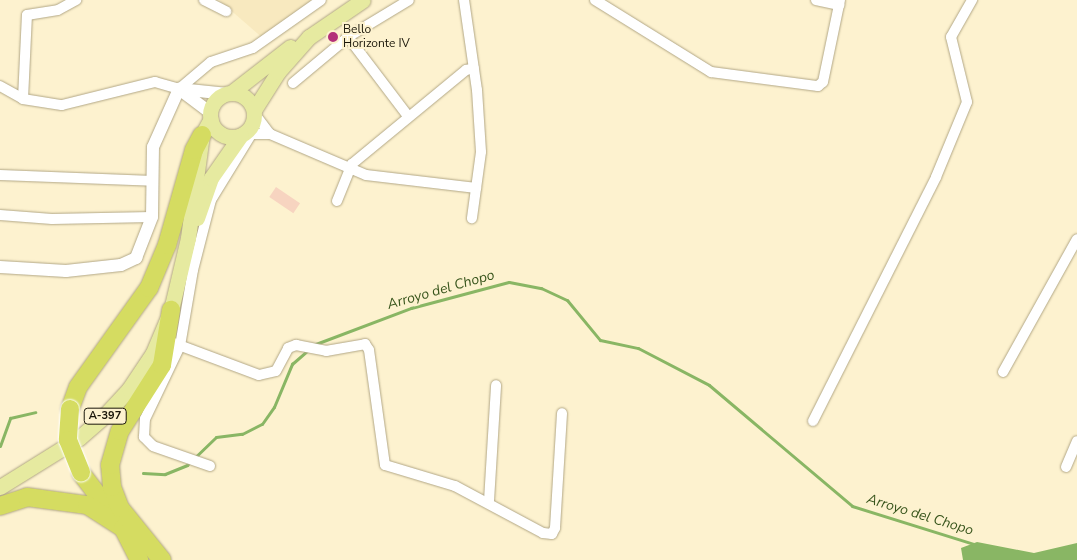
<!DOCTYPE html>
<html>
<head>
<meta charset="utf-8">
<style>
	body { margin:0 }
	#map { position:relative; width:1077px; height:560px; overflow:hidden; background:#fdf2cf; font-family:"Nunito Sans",sans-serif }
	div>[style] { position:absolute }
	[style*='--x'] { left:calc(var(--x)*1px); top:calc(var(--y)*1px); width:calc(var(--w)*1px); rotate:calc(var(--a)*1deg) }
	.built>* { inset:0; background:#f8e9bf }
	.green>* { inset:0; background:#f7d4c0; transform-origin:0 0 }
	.water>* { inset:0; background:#89b664 }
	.stream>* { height:3px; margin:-1.5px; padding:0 1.5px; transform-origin:1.5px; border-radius:1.5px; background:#89b664 }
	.roads { filter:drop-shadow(0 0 1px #b2a786) drop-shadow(0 0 1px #b2a786) }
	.minor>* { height:10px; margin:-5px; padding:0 5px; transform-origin:5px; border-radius:5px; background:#fff }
	.tertiary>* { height:12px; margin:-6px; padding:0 6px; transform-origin:6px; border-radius:6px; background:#fff }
	.primary>* { height:15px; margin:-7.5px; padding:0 7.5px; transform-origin:7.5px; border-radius:7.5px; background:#e6eaa0 }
	.primary>.ring { margin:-7.5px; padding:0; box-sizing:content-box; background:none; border:15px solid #e6eaa0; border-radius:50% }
	.motorway>* { height:18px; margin:-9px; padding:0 9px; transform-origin:9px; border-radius:9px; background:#d5dc61 }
	.bridges { filter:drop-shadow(0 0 1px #fff) drop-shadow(0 0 1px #fff) }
	.motorway-bridge>* { height:18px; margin:-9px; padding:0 9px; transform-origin:9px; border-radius:9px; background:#d5dc61 }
	.dots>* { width:14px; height:14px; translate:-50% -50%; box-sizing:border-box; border:2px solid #fdf2cf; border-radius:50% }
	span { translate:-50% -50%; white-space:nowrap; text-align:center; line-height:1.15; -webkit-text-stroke:4px #fdf2cf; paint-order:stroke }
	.shield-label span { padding:1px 4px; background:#fdf2cf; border:1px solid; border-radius:4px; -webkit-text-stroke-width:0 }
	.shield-label { font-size:11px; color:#1a1609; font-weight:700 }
	.poi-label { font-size:12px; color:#1a1609 }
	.left { translate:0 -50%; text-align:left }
	.water-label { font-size:14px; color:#37541b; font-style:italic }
</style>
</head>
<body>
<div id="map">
	<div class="built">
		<div style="clip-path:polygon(219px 0,321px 0,265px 40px)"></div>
	</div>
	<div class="green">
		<div style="left:276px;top:187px;width:29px;height:12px;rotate:34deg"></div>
	</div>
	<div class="water">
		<div style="clip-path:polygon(977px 542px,1034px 553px,1077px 543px,1077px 560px,963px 560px,961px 548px)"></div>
	</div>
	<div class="stream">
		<div style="--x:313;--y:345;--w:105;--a:-20.7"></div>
		<div style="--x:411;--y:308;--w:101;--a:-14.9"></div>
		<div style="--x:509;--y:282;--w:33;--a:11"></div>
		<div style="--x:541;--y:288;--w:29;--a:25"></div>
		<div style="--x:567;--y:300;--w:52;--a:50.5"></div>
		<div style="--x:600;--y:340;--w:39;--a:12"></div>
		<div style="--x:638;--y:348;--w:80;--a:27.5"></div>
		<div style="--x:709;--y:385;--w:187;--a:40.2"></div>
		<div style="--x:852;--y:506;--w:128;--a:17.3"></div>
		<div style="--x:0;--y:446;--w:30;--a:-70"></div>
		<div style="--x:10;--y:418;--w:26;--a:-13"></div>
		<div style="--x:143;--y:473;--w:22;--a:3"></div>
		<div style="--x:165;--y:474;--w:24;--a:-22"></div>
		<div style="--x:187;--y:465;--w:40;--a:-44"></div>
		<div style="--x:216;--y:437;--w:26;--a:-7"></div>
		<div style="--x:242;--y:434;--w:22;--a:-27"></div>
		<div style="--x:262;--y:424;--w:21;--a:-55"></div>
		<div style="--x:274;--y:407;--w:47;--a:-67.3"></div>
		<div style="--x:292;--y:364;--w:20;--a:-41"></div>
	</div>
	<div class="roads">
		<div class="minor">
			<div style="--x:204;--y:0;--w:25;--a:27"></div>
			<div style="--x:464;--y:0;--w:91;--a:81.8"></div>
			<div style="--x:477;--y:90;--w:62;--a:86.3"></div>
			<div style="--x:481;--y:152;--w:67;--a:97.8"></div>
			<div style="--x:595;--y:0;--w:137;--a:31.8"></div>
			<div style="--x:711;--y:72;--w:108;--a:7.5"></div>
			<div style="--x:818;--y:86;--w:6;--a:-39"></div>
			<div style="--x:823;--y:82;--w:84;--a:-78.3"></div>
			<div style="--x:816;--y:0;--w:24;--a:12"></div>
			<div style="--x:348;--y:37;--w:99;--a:52.8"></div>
			<div style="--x:293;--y:83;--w:72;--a:-39.9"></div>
			<div style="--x:348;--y:37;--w:71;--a:-31.2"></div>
			<div style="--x:0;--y:86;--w:26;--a:29"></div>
			<div style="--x:23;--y:99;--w:39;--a:9"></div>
			<div style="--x:62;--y:105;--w:96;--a:-13.9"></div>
			<div style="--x:155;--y:82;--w:25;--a:16"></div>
			<div style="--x:179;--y:89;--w:42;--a:-40.2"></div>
			<div style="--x:211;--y:62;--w:44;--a:-18.4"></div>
			<div style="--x:253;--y:48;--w:83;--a:-35.2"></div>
			<div style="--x:23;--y:99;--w:84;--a:-87.3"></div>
			<div style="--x:27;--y:15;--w:31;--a:-9"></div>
			<div style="--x:58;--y:10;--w:21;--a:-29"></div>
			<div style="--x:254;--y:113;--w:26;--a:53"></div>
			<div style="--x:247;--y:134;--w:23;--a:0"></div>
			<div style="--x:270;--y:134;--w:104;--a:23.1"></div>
			<div style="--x:366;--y:175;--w:111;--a:6.7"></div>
			<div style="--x:0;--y:175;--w:153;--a:2.2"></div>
			<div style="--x:337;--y:201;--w:40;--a:-68"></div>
			<div style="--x:352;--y:164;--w:148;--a:-39.5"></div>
			<div style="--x:466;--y:70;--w:8;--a:-14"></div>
			<div style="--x:0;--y:215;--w:52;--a:4.4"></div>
			<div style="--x:52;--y:219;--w:100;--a:-1.1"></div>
			<div style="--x:168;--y:341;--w:97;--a:20.5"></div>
			<div style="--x:259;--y:375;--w:17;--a:-13"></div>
			<div style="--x:276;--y:371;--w:26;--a:-62"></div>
			<div style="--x:288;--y:348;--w:9;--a:-21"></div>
			<div style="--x:296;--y:345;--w:31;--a:11"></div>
			<div style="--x:326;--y:351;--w:40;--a:-10"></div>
			<div style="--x:365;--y:344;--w:7;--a:56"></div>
			<div style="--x:369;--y:350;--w:116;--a:82.1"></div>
			<div style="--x:385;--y:465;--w:73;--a:16.7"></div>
			<div style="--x:455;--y:486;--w:100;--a:28.1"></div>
			<div style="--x:543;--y:533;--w:9;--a:6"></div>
			<div style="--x:552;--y:534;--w:7;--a:-63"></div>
			<div style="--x:555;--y:528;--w:115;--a:-86.5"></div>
			<div style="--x:1003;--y:372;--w:152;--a:-60.9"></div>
			<div style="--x:813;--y:421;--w:273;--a:-63.2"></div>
			<div style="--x:936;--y:177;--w:81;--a:-67.5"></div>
			<div style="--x:967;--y:102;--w:67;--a:-103.8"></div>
			<div style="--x:951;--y:37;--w:43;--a:-60.4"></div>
			<div style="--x:210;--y:466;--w:60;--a:-160.7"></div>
			<div style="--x:153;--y:446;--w:13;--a:-135"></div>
			<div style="--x:144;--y:437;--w:18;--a:-87"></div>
			<div style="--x:145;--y:419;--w:81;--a:-64.4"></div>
			<div style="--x:180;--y:346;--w:77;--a:-80.3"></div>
			<div style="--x:193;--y:270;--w:72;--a:-75.6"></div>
			<div style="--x:211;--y:200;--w:79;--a:-58.5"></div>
			<div style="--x:1066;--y:467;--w:28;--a:-67"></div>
			<div style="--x:489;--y:501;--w:116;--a:-86.5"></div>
		</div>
		<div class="tertiary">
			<div style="--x:179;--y:89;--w:49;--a:5.8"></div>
			<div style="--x:179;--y:89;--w:39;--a:37"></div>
			<div style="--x:0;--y:267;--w:66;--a:3.5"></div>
			<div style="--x:66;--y:271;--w:55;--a:-6.2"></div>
			<div style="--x:121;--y:265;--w:17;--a:-25"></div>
			<div style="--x:136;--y:258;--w:44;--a:-68.7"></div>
			<div style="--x:152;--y:217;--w:70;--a:-89.2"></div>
			<div style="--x:153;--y:147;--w:64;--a:-65.9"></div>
		</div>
		<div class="primary">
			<div style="--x:231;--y:93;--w:75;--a:-37.9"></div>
			<div class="ring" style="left:210px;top:93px;width:29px;height:29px"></div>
			<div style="--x:254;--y:110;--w:45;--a:-57.7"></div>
			<div style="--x:278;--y:72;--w:47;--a:-48.5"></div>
			<div style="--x:309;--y:37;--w:65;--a:-34.4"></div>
			<div style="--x:197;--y:218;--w:42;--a:-70.7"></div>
			<div style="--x:211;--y:178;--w:52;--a:-55.1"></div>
			<div style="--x:0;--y:487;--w:93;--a:-31.8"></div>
			<div style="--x:79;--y:438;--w:32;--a:-41"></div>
			<div style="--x:103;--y:417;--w:38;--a:-47"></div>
			<div style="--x:129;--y:389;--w:43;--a:-56.3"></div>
			<div style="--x:153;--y:353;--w:47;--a:-67.3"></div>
			<div style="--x:171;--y:310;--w:74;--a:-76.7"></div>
			<div style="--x:188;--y:238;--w:104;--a:-82.3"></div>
			<div style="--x:202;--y:135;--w:18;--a:-61"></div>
		</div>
		<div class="motorway">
			<div style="--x:70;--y:409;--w:23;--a:-70"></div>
			<div style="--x:78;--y:387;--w:122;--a:-54.4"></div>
			<div style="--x:149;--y:288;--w:47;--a:-67.3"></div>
			<div style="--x:167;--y:245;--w:99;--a:-74.1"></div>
			<div style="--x:194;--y:150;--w:17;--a:-62"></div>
			<div style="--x:81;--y:473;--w:58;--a:52.7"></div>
			<div style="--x:0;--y:506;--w:28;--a:-18"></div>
			<div style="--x:27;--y:497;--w:61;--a:7.6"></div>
			<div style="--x:87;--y:505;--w:43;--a:32.6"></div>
			<div style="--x:123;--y:528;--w:36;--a:63"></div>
			<div style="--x:162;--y:560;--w:67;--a:-128.9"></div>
			<div style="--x:120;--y:508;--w:22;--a:-111"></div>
			<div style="--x:112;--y:487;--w:22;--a:-95"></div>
			<div style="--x:110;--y:465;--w:35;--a:-74"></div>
			<div style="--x:120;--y:431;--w:78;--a:-57.5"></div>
			<div style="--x:162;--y:365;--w:56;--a:-80.7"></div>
		</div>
	</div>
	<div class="bridges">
		<div class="motorway-bridge">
			<div style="--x:70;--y:409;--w:31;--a:94"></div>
			<div style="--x:68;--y:440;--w:35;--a:68"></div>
		</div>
	</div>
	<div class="dots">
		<div style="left:333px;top:37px;background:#b33079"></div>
	</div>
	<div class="shield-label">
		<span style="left:105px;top:416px">A-397</span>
	</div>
	<div class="poi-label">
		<span class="left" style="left:343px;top:37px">Bello<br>Horizonte IV</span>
	</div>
	<div class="water-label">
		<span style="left:441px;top:290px;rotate:-16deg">Arroyo del Chopo</span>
		<span style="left:920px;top:515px;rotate:17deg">Arroyo del Chopo</span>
	</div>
</div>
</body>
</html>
